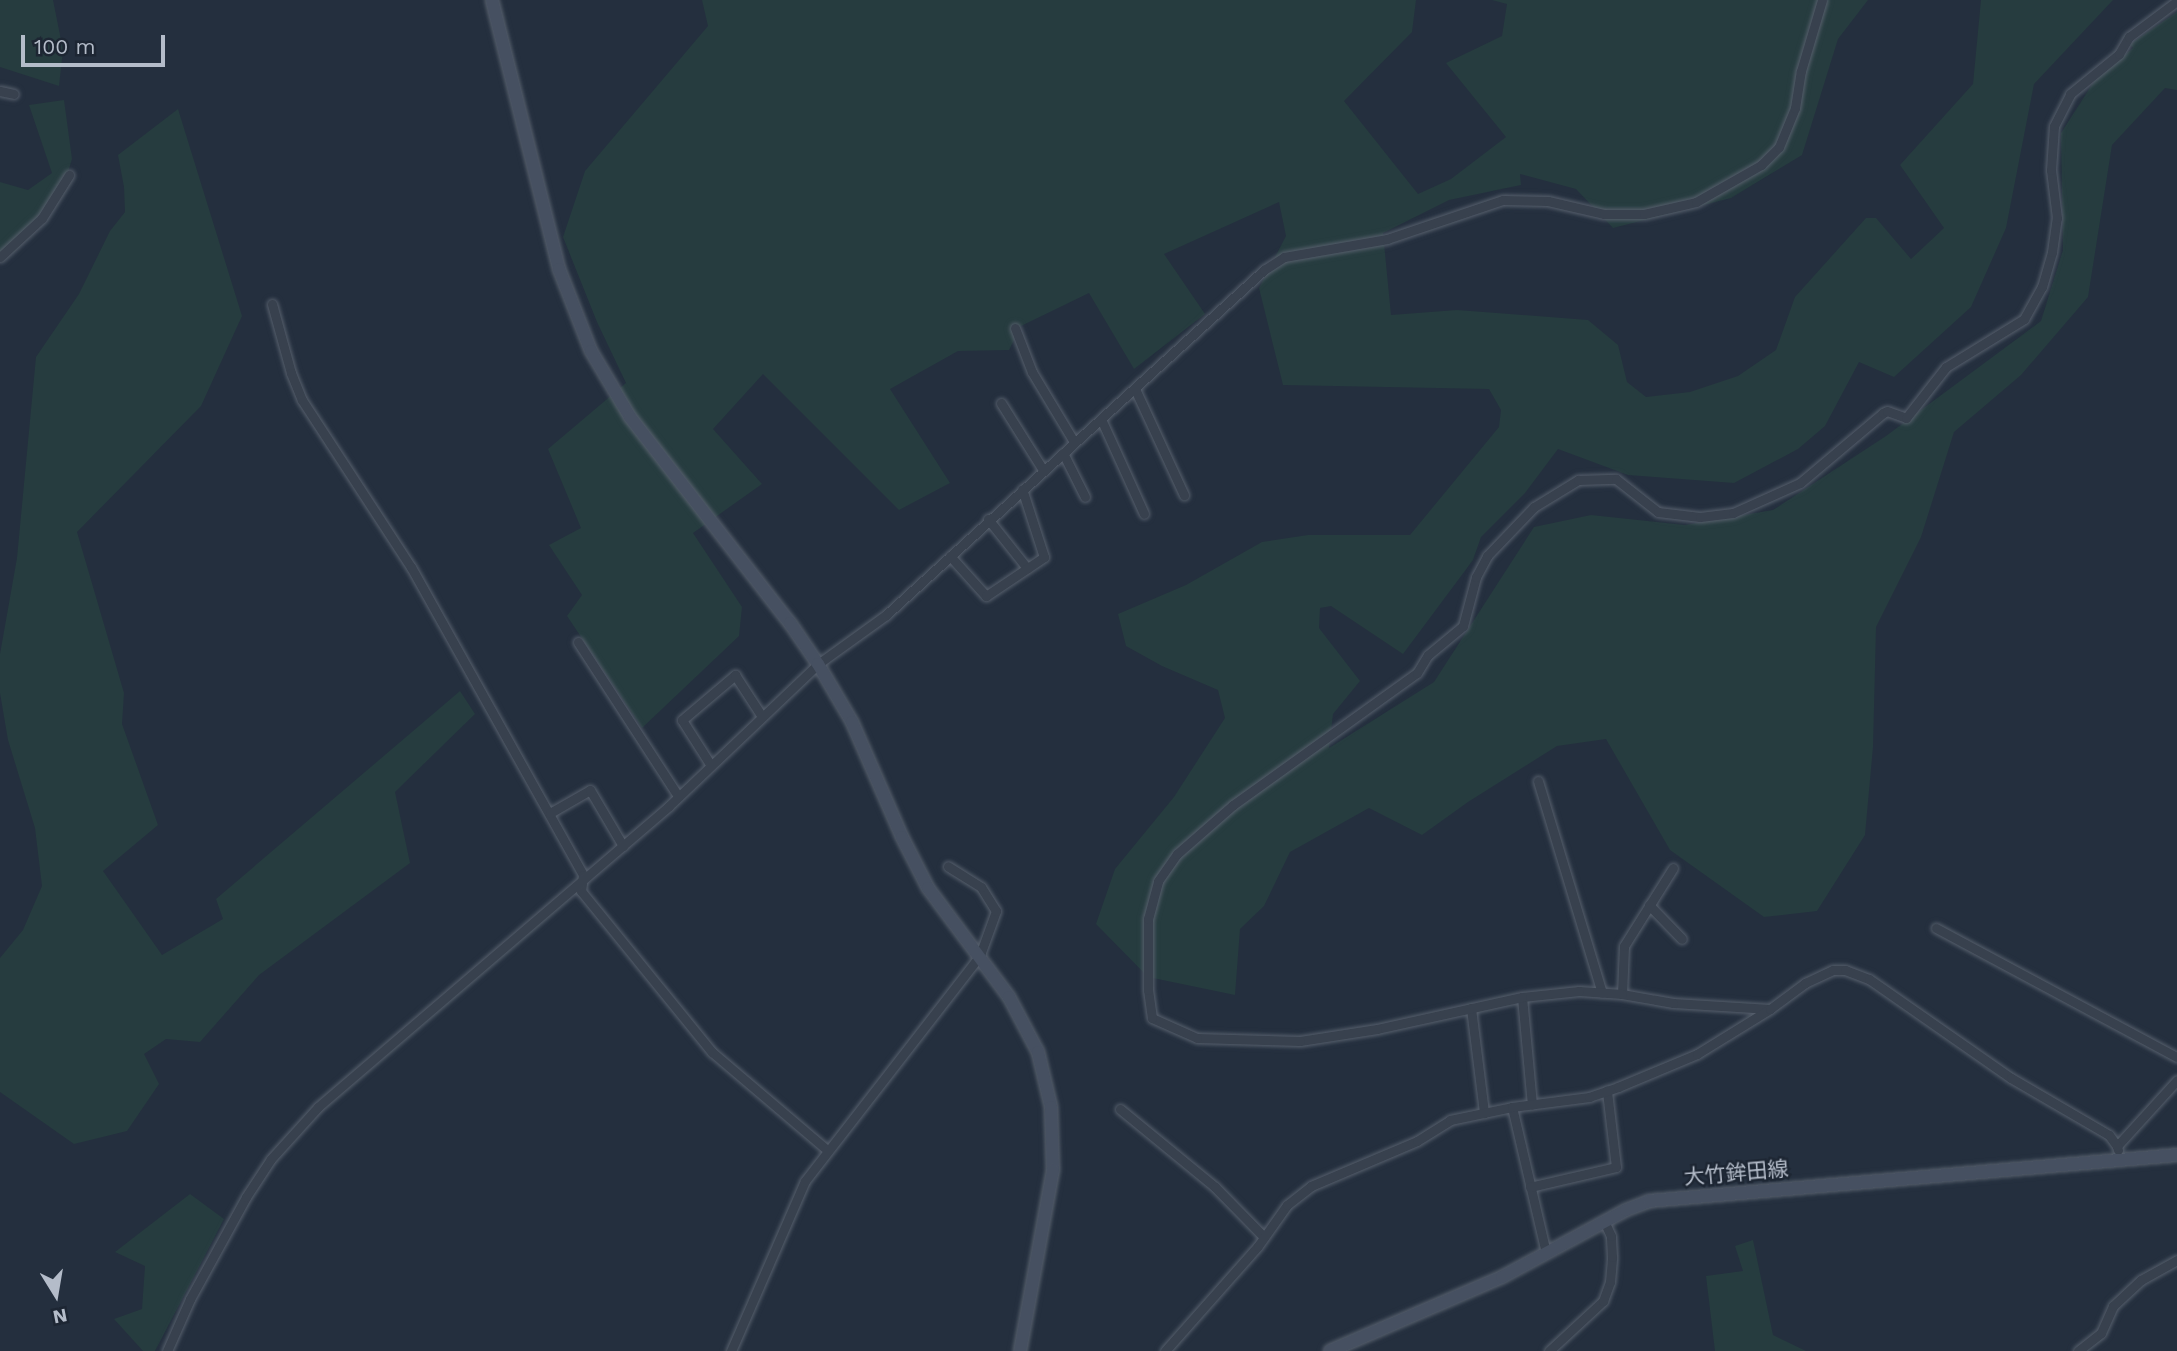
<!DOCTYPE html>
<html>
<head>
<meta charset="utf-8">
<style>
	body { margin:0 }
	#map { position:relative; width:2177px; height:1351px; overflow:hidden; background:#242f3e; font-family:"Work Sans","Noto Sans JP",sans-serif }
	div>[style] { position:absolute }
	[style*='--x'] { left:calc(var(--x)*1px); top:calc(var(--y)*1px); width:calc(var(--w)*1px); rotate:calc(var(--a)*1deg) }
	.green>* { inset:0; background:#263c3f }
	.roads { filter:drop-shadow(0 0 2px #565f6c) drop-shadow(0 0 2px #565f6c) }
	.street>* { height:9px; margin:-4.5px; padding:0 4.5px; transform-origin:4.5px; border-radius:4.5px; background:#38414e }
	.secondary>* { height:12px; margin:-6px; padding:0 6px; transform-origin:6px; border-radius:6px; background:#465061 }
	span { translate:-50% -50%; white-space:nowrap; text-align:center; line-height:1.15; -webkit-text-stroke:5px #1d2633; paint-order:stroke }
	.street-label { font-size:21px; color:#b4bcc9 }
	.north { position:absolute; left:21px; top:1260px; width:70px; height:70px; -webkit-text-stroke:5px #1d2633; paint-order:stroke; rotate:169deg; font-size:19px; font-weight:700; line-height:28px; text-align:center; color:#b4bcc9 }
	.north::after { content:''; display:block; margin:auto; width:24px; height:32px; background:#b4bcc9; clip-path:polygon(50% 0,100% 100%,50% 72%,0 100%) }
	.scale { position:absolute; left:21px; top:35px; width:144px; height:32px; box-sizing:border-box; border:4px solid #b4bcc9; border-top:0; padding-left:9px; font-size:21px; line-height:24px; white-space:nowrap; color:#b4bcc9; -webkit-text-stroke:5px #1d2633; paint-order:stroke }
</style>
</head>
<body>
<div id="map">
	<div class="green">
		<div style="clip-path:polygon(0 0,53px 0,63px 50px,59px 86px,0 67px)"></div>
		<div style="clip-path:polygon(702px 0,1416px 0,1412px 32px,1344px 101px,1418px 194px,1451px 179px,1506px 137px,1446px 63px,1502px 36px,1507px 4px,1492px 0,1868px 0,1838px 39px,1802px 155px,1731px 198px,1613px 228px,1576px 189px,1520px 174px,1521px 185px,1449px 200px,1383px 233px,1391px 315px,1457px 310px,1588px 320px,1618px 345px,1627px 382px,1646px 397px,1690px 392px,1738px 376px,1776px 350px,1795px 297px,1866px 218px,1876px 218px,1911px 259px,1944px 228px,1900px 165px,1973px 84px,1981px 0,2113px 0,2034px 84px,2006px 228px,1971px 307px,1894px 377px,1859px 362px,1825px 426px,1798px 449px,1734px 483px,1628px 475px,1558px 449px,1525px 493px,1481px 537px,1473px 560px,1403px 654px,1331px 606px,1320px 608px,1319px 628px,1360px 681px,1333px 714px,1329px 748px,1434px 682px,1534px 527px,1591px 515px,1685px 525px,1773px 510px,1886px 436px,2041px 321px,2063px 250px,2061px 133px,2095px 80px,2133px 48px,2130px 44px,2177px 12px,2177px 90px,2165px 88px,2112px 145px,2088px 297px,2021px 375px,1954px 432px,1921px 537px,1876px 627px,1873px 747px,1865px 835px,1817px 911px,1764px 917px,1670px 850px,1606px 739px,1557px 746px,1468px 802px,1422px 835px,1369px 808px,1290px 852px,1264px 906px,1240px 929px,1235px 995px,1148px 977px,1096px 924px,1115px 869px,1174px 797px,1225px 718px,1218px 690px,1162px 666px,1126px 646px,1118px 614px,1186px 585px,1262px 542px,1308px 535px,1410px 535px,1499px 427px,1501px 410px,1489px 389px,1283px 385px,1259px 288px,1286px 236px,1279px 202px,1164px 254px,1205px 314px,1134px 369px,1089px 293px,1021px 326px,1009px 350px,958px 351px,890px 389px,950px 483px,899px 510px,763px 374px,713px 429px,762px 484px,693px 533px,742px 607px,739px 636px,642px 728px,567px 616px,582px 595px,549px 545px,581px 528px,548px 449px,626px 383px,597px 322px,563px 237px,585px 171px,708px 26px)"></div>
		<div style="clip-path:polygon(64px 100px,72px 159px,65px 182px,47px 215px,14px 252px,0 256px,0 182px,28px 190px,52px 173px,29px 105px)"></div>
		<div style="clip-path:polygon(178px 109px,242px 316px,201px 406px,77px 532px,124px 693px,122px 724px,158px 825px,103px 871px,162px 955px,223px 919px,216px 899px,460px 691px,475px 714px,395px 792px,410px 863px,259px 975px,200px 1042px,166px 1039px,144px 1054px,159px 1084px,127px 1131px,74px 1144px,0 1092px,0 958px,23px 930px,42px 886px,35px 828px,8px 740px,0 693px,0 654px,17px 558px,36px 357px,79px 294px,110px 231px,125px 212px,124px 187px,118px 155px)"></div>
		<div style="clip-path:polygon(190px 1194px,224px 1219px,155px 1351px,143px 1351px,114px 1319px,142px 1309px,145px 1266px,115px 1252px)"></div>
		<div style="clip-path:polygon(1753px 1240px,1773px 1335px,1806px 1351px,1715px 1351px,1706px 1276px,1743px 1271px,1735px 1246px)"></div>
	</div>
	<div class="roads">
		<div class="street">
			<div style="--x:0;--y:91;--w:14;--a:12"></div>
			<div style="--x:0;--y:257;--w:57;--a:-42.9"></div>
			<div style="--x:42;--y:218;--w:51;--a:-57.9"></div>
			<div style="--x:272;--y:304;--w:72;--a:74.6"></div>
			<div style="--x:291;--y:373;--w:29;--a:68"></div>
			<div style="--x:302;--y:400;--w:199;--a:56.9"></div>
			<div style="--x:411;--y:567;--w:353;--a:60.8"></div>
			<div style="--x:583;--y:875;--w:16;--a:97"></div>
			<div style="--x:581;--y:891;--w:208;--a:50.9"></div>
			<div style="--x:712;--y:1052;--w:150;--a:40.4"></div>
			<div style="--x:1015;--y:328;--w:47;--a:68.9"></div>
			<div style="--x:1032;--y:372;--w:82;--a:59"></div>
			<div style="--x:1135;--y:389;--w:117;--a:65.2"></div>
			<div style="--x:1001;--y:403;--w:79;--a:57.9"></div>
			<div style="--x:1101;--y:419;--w:104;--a:65.6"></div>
			<div style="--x:1063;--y:453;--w:49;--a:63.4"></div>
			<div style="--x:988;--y:519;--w:63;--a:51.5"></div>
			<div style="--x:950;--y:556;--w:54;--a:48"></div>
			<div style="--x:986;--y:596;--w:70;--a:-33.9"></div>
			<div style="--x:1044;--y:557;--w:71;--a:-107.9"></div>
			<div style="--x:578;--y:642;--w:184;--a:57"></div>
			<div style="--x:710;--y:764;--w:52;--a:-122.5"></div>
			<div style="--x:682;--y:720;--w:70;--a:-40.3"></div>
			<div style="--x:735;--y:675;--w:48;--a:57"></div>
			<div style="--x:1538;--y:781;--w:221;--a:73.2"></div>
			<div style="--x:550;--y:813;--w:46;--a:-29.9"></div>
			<div style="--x:590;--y:790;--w:65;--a:59.5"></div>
			<div style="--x:1649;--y:905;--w:47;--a:45.9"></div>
			<div style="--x:1936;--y:928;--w:273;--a:28.2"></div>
			<div style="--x:1622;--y:994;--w:48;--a:-87.6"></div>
			<div style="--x:1624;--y:946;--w:92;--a:-57.9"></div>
			<div style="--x:1522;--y:997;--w:108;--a:84.7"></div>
			<div style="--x:1471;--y:1008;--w:106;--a:82.9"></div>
			<div style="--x:1770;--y:1009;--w:97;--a:-176.5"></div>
			<div style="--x:1673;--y:1003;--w:52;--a:-170"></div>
			<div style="--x:1622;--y:994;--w:43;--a:-176"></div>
			<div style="--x:1579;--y:991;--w:57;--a:174"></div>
			<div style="--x:1522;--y:997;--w:148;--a:167.6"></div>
			<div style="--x:1377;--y:1029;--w:78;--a:171.1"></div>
			<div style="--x:1300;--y:1041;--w:103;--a:-178.3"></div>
			<div style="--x:1197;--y:1038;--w:49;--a:-156"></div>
			<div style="--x:1152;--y:1018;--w:28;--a:-98"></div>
			<div style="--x:1148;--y:990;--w:71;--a:-90"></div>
			<div style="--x:1148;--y:919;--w:39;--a:-75"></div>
			<div style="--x:1158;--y:881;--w:33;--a:-55"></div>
			<div style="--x:1177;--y:854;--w:74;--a:-41.2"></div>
			<div style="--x:1233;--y:805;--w:226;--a:-35.7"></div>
			<div style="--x:1417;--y:673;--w:21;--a:-59"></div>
			<div style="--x:1428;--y:655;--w:45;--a:-39.6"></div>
			<div style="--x:1463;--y:626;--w:51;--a:-75.1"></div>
			<div style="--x:1476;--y:577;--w:24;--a:-62"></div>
			<div style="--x:1487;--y:556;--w:68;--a:-46.2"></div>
			<div style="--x:1534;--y:507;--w:52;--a:-31.5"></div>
			<div style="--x:1578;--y:480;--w:38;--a:-2"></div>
			<div style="--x:1616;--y:479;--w:53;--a:38.2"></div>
			<div style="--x:1658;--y:512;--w:42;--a:6.8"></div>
			<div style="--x:1700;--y:517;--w:33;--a:-7"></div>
			<div style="--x:1733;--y:513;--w:73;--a:-24.1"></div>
			<div style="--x:1800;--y:483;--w:109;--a:-40.1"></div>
			<div style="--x:1883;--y:413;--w:4;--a:-27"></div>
			<div style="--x:1887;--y:411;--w:20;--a:20"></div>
			<div style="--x:1906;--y:418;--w:65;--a:-51.9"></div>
			<div style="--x:1946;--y:367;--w:92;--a:-31.6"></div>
			<div style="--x:2024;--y:319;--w:37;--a:-61"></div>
			<div style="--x:2042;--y:287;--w:36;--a:-74"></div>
			<div style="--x:2052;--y:252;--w:34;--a:-82"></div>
			<div style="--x:2057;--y:218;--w:48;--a:-97.1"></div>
			<div style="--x:2051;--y:170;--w:44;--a:-86.1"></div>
			<div style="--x:2054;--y:126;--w:36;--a:-63"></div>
			<div style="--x:2070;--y:94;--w:63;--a:-39.2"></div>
			<div style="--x:2119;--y:54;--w:20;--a:-60"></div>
			<div style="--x:2129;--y:37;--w:60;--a:-36.9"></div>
			<div style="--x:1512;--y:1107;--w:150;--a:76.9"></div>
			<div style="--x:1120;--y:1109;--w:123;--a:39.4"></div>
			<div style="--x:1215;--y:1187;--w:70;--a:45.6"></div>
			<div style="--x:2118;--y:1150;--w:4;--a:-104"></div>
			<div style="--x:2117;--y:1146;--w:89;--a:-47.7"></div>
			<div style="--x:1530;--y:1187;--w:88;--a:-13.1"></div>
			<div style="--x:1616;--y:1167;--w:77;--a:-96.8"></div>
			<div style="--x:167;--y:1351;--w:57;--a:-66.1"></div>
			<div style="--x:190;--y:1299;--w:116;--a:-61.2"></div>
			<div style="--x:246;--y:1197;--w:45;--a:-56.7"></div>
			<div style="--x:271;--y:1159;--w:70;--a:-47.9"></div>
			<div style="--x:318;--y:1107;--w:462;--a:-40.6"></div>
			<div style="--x:669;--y:806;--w:206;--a:-43.6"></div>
			<div style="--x:818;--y:664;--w:84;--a:-35.8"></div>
			<div style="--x:886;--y:615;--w:512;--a:-42.39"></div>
			<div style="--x:1264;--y:270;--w:24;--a:-33"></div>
			<div style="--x:1284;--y:257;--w:105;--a:-9.9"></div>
			<div style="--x:1387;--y:239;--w:122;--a:-18.6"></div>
			<div style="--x:1503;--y:200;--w:45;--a:1.3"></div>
			<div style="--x:1548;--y:201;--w:57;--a:13.1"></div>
			<div style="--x:1604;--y:214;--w:40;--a:0"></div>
			<div style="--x:1644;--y:214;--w:53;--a:-13"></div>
			<div style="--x:1696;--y:202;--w:75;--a:-29.6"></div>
			<div style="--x:1761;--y:165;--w:25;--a:-45"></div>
			<div style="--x:1779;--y:147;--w:42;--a:-67.7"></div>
			<div style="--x:1795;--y:108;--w:37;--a:-81"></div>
			<div style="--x:1801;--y:71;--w:74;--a:-73.5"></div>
			<div style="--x:731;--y:1351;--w:185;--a:-66.5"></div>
			<div style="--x:805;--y:1181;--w:286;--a:-52.2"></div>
			<div style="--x:980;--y:955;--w:47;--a:-70"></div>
			<div style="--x:996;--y:911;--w:28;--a:-122"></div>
			<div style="--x:981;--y:887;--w:39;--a:-148"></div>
			<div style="--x:1165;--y:1351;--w:140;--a:-48.5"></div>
			<div style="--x:1258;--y:1246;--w:50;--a:-54.7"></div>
			<div style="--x:1287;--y:1205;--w:31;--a:-38"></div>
			<div style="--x:1311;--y:1186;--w:115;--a:-23"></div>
			<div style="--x:1417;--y:1141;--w:39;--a:-32"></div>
			<div style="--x:1450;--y:1120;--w:63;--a:-11.8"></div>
			<div style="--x:1512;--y:1107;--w:78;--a:-7.4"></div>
			<div style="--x:1589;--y:1097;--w:31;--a:-19"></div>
			<div style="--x:1618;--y:1087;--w:86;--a:-22.7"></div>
			<div style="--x:1697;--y:1054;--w:86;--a:-31.7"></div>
			<div style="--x:1770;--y:1009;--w:44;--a:-36.6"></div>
			<div style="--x:1805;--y:983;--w:31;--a:-25"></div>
			<div style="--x:1833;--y:970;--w:12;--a:0"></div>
			<div style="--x:1845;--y:970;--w:26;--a:21"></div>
			<div style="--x:1869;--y:979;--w:173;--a:34.9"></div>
			<div style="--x:2011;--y:1078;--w:113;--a:30.2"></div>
			<div style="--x:2109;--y:1135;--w:14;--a:54"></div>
			<div style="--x:1549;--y:1351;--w:74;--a:-42.8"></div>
			<div style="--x:1603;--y:1301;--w:20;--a:-70"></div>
			<div style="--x:1610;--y:1282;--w:25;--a:-85"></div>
			<div style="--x:1612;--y:1257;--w:21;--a:-93"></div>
			<div style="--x:1611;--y:1236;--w:17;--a:-115"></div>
			<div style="--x:2078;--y:1351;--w:29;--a:-38"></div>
			<div style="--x:2101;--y:1333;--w:30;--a:-66"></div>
			<div style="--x:2113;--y:1306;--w:38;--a:-43"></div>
			<div style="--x:2141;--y:1280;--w:41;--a:-29.1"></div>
		</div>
		<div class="secondary">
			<div style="--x:492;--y:0;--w:277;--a:76"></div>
			<div style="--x:559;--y:269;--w:88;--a:68.7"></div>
			<div style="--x:591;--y:351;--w:77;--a:59.4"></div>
			<div style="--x:630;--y:417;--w:261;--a:52.2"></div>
			<div style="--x:790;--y:623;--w:50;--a:55.7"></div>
			<div style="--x:818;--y:664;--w:67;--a:59.6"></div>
			<div style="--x:852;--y:722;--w:125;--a:66.5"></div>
			<div style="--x:902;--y:837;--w:57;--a:63"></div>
			<div style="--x:928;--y:888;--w:136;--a:53.4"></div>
			<div style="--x:1009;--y:997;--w:62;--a:62.2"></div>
			<div style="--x:1038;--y:1052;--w:57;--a:76.7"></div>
			<div style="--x:1051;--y:1107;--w:63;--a:88.2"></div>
			<div style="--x:1053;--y:1170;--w:184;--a:100.3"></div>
			<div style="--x:1330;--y:1351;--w:187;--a:-23.3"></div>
			<div style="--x:1502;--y:1277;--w:141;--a:-28.4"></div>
			<div style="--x:1626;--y:1210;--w:25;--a:-21"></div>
			<div style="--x:1649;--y:1201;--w:530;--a:-4.98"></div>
		</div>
	</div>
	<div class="street-label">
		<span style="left:1736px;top:1173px;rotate:-5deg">大竹鉾田線</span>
	</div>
	<div class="north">N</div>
	<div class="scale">100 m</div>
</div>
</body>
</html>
